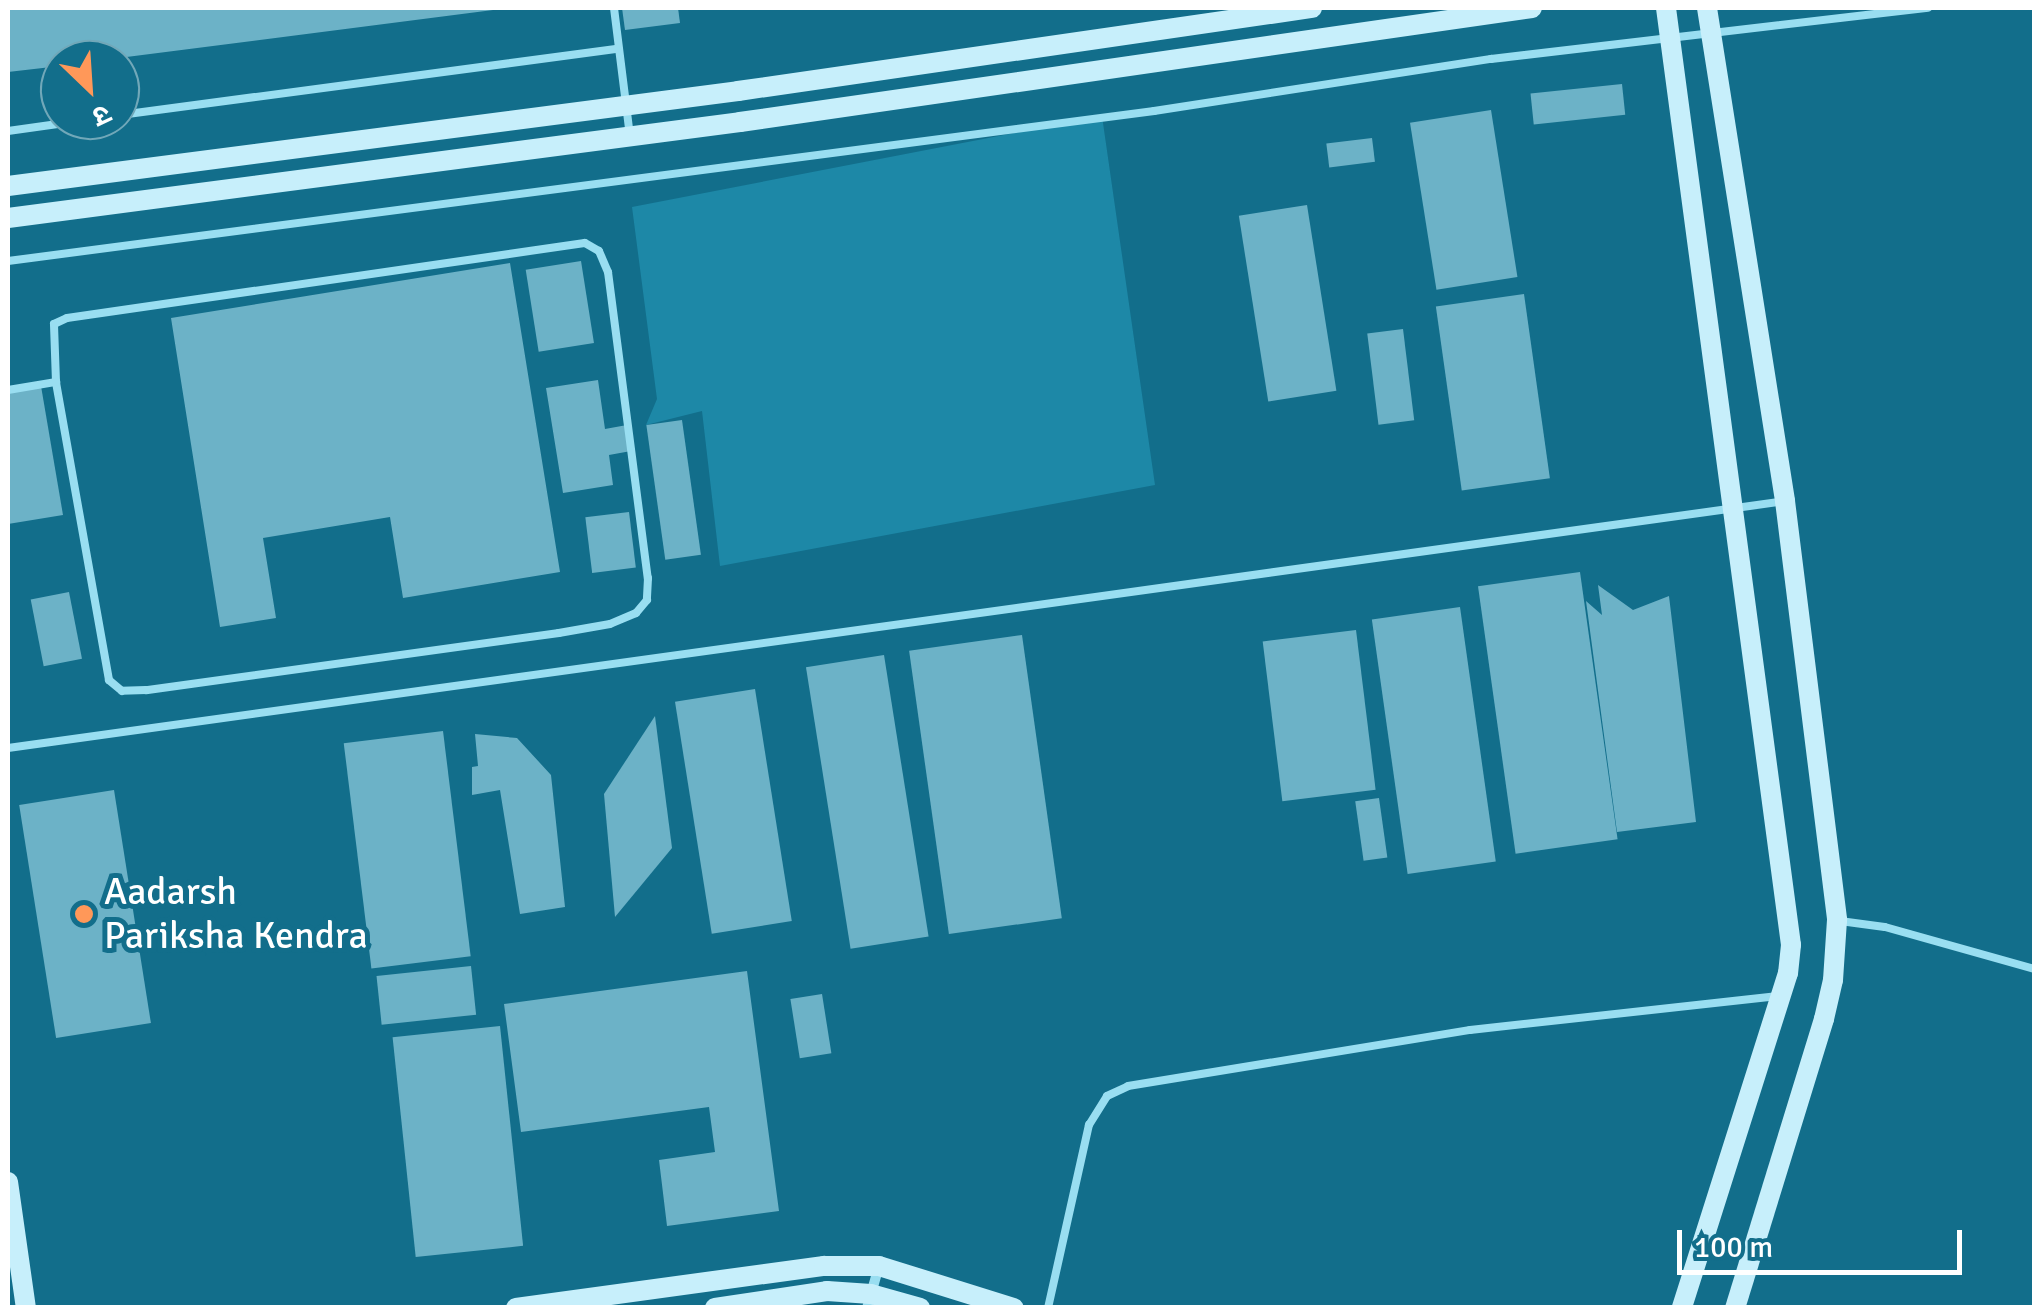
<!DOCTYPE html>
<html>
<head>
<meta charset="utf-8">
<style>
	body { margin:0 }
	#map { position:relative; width:2042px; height:1315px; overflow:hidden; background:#126e8b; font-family:Signika,"Noto Sans Devanagari",sans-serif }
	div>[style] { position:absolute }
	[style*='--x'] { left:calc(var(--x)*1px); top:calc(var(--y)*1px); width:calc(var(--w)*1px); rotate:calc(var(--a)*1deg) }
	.green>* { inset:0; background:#1d88a7 }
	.building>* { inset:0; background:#6cb2c7; transform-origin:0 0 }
	.lane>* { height:8px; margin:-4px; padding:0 4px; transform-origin:4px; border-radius:4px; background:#99def1 }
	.street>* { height:10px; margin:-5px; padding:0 5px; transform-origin:5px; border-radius:5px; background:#99def1 }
	.secondary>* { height:20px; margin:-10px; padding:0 10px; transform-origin:10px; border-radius:10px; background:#c7effb }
	.dots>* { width:28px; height:28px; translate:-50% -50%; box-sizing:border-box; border:5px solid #126e8b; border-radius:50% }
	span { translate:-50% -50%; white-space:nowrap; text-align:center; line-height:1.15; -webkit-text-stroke:10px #126e8b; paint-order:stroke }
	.poi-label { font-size:38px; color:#fff }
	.left { translate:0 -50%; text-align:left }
	.frame { position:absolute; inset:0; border:10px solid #fff; pointer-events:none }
	.north { position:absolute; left:40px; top:40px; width:100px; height:100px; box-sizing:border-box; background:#126e8b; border:2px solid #71a8b9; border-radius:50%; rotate:155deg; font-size:28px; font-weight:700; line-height:40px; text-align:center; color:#fff }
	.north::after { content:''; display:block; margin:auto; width:35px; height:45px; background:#ff9859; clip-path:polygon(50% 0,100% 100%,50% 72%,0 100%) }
	.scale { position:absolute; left:1677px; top:1230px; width:285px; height:45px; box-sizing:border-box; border:5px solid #fff; border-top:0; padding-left:12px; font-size:30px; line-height:35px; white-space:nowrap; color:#fff; -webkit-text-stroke:8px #126e8b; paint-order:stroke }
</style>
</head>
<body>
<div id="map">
	<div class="green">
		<div style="clip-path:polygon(1102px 116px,1155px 485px,720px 566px,702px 411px,646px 425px,657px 399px,632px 207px)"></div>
	</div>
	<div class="building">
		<div style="clip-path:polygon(8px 8px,493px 8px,493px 10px,103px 60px,60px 60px,60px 66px,8px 72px)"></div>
		<div style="clip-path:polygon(622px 8px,678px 8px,680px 23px,625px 30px)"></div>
		<div style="left:1622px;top:84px;width:31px;height:92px;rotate:84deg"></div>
		<div style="left:1491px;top:110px;width:169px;height:82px;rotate:81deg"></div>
		<div style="left:1372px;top:138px;width:24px;height:46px;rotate:83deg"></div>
		<div style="left:1307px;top:205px;width:188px;height:69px;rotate:81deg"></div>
		<div style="left:581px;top:261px;width:83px;height:56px;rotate:81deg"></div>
		<div style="clip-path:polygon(510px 263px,560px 572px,403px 598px,390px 517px,263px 538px,276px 618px,220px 627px,171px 318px)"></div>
		<div style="left:1524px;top:294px;width:186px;height:89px;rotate:82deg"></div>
		<div style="left:1403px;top:329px;width:92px;height:36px;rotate:83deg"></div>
		<div style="clip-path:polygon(598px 380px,605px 429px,627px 425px,631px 451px,609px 455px,613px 485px,563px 493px,546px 388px)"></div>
		<div style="clip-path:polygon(41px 386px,63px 515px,8px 524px,8px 391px)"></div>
		<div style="left:682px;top:420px;width:136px;height:36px;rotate:82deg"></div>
		<div style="left:629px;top:512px;width:56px;height:44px;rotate:83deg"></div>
		<div style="left:1580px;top:572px;width:270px;height:103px;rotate:82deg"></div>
		<div style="clip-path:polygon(1598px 585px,1633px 610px,1669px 596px,1696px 822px,1617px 832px,1586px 601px,1602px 615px)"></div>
		<div style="left:69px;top:592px;width:68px;height:39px;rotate:79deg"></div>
		<div style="left:1460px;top:607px;width:257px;height:89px;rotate:82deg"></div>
		<div style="left:1356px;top:630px;width:161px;height:94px;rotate:83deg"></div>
		<div style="left:1022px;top:635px;width:286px;height:114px;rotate:82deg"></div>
		<div style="left:884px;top:655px;width:285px;height:79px;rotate:81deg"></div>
		<div style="left:755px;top:689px;width:235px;height:81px;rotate:81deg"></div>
		<div style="clip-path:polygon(655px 716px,672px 848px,615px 917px,604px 794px)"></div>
		<div style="left:443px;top:731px;width:227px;height:100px;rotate:83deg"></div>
		<div style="clip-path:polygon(475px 734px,517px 738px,551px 775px,565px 907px,520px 914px,500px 790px,472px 795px,472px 767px,478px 766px)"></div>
		<div style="left:114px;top:790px;width:236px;height:96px;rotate:81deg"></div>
		<div style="left:1379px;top:798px;width:60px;height:24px;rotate:82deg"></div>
		<div style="left:471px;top:966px;width:49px;height:95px;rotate:84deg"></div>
		<div style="clip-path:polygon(747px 971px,779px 1211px,667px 1226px,659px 1160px,715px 1152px,709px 1107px,521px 1132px,504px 1004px)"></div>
		<div style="left:822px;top:994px;width:60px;height:32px;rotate:81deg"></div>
		<div style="left:500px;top:1026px;width:221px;height:108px;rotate:84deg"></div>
	</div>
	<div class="lane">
		<div style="--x:614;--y:8;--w:129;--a:82.9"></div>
		<div style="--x:120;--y:115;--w:500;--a:-7.58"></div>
		<div style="--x:8;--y:131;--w:79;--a:-8"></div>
		<div style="--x:585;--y:243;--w:16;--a:30"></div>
		<div style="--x:599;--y:251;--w:23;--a:67"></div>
		<div style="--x:608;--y:272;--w:309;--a:82.6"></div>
		<div style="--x:648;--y:578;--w:22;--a:93"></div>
		<div style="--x:647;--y:600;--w:17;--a:130"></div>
		<div style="--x:636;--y:613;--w:28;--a:157"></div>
		<div style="--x:610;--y:624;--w:52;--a:170"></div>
		<div style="--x:559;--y:633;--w:417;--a:172.1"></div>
		<div style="--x:146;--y:690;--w:24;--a:178"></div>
		<div style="--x:122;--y:691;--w:17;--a:-140"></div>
		<div style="--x:109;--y:680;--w:303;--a:-100.1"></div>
		<div style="--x:56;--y:382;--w:58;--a:-92"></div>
		<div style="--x:54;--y:324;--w:14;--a:-25"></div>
		<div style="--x:67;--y:318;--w:523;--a:-8.24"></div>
		<div style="--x:8;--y:261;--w:1156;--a:-7.46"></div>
		<div style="--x:1154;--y:111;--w:341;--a:-8.8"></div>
		<div style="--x:1491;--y:59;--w:440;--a:-6.7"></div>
		<div style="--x:8;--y:390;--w:49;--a:-9.5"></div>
		<div style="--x:8;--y:748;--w:1794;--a:-7.91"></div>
		<div style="--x:1840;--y:921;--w:45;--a:7.6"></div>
		<div style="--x:1885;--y:927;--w:155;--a:15.7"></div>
		<div style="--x:1048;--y:1308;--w:188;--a:-77.4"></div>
		<div style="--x:1089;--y:1125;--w:34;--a:-58"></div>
		<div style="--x:1107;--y:1096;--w:23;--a:-25"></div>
		<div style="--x:1128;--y:1086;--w:347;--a:-9.3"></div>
		<div style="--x:1470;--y:1030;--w:310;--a:-6.3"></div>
	</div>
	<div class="street">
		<div style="--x:867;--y:1308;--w:44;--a:-74.1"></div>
	</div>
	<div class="secondary">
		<div style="--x:1666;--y:8;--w:945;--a:82.4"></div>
		<div style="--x:1791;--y:945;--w:28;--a:96"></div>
		<div style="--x:1788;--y:973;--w:351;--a:107.6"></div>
		<div style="--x:1707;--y:8;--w:499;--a:81"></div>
		<div style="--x:1785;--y:501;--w:422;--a:82.9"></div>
		<div style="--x:1837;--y:920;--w:60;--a:93.8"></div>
		<div style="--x:1833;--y:980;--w:40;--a:103"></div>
		<div style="--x:1824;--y:1019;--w:302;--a:107.1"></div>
		<div style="--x:8;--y:186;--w:736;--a:-7.41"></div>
		<div style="--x:738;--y:91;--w:580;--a:-8.23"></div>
		<div style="--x:8;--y:218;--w:738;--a:-7.47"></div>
		<div style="--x:740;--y:122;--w:800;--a:-8.19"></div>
		<div style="--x:8;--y:1182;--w:127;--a:81.9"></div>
		<div style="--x:516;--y:1308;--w:311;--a:-7.8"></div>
		<div style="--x:824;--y:1266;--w:55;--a:0"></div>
		<div style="--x:879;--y:1266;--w:141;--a:17.3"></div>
		<div style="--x:715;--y:1308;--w:113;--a:-8.6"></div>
		<div style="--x:827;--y:1291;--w:44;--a:3.9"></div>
		<div style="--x:871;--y:1294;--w:51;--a:15.9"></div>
	</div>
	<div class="dots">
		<div style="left:84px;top:914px;background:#ff9859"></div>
	</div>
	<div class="poi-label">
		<span class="left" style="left:104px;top:914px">Aadarsh<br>Pariksha Kendra</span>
	</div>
	<div class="frame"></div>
	<div class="north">उ</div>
	<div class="scale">100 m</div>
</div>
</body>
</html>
